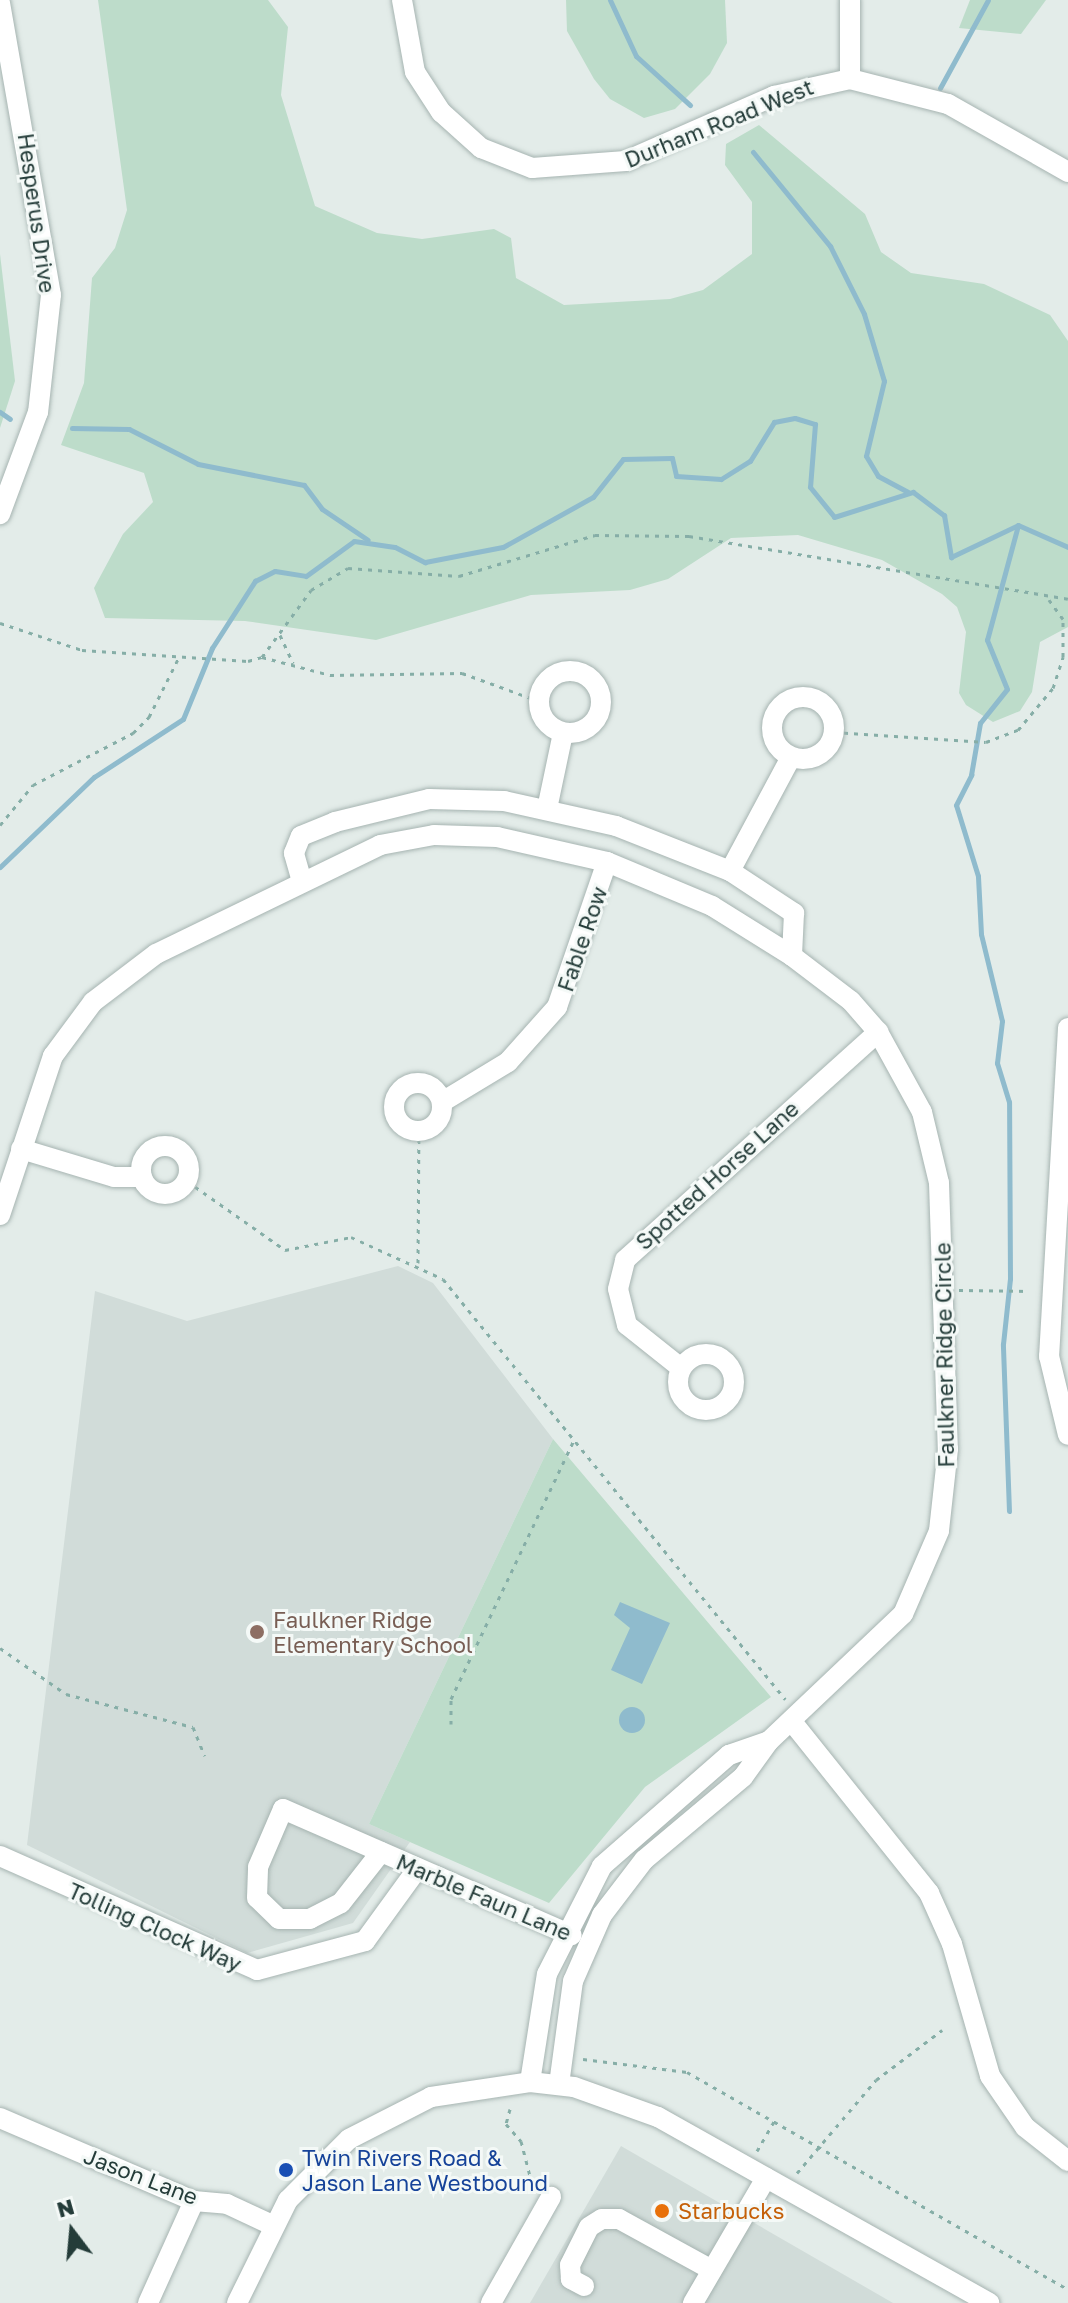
<!DOCTYPE html>
<html>
<head>
<meta charset="utf-8">
<style>
	body { margin:0 }
	#map { position:relative; width:1068px; height:2303px; overflow:hidden; background:#e3ece9; font-family:"Golos Text",sans-serif }
	div>[style] { position:absolute }
	[style*='--x'] { left:calc(var(--x)*1px); top:calc(var(--y)*1px); width:calc(var(--w)*1px); rotate:calc(var(--a)*1deg) }
	.built>* { inset:0; background:#d1dcd9 }
	.green>* { inset:0; background:#bddcca }
	.water>* { inset:0; background:#8fbbcd }
	.round { border-radius:50% }
	.stream>* { height:5px; margin:-2.5px; padding:0 2.5px; transform-origin:2.5px; border-radius:2.5px; background:#8fbbcd }
	.path>* { height:3px; margin-top:-1.5px; transform-origin:0; background:repeating-linear-gradient(90deg,#86aea7 0 4px,transparent 0 10px) }
	.roads { filter:drop-shadow(0 0 2px #a6b4b1) drop-shadow(0 0 2px #a6b4b1) }
	.minor>* { height:20px; margin:-10px; padding:0 10px; transform-origin:10px; border-radius:10px; background:#fff }
	.minor>.ring { margin:-10px; padding:0; box-sizing:content-box; background:none; border:20px solid #fff; border-radius:50% }
	.dots>* { width:22px; height:22px; translate:-50% -50%; box-sizing:border-box; border:4px solid #f4f9f7; border-radius:50% }
	span { translate:-50% -50%; white-space:nowrap; text-align:center; line-height:1.15; -webkit-text-stroke:6px #f4f9f7; paint-order:stroke }
	.street-label { font-size:22px; color:#243c39 }
	.education-label { font-size:22px; color:#785e54 }
	.left { translate:0 -50%; text-align:left }
	.transit-label { font-size:22px; color:#164399 }
	.food-label { font-size:22px; color:#c56008 }
	.north { position:absolute; left:32px; top:2191px; width:80px; height:80px; -webkit-text-stroke:6px #f4f9f7; paint-order:stroke; rotate:344deg; font-size:22px; font-weight:700; line-height:32px; text-align:center; color:#243c39 }
	.north::after { content:''; display:block; margin:auto; width:28px; height:36px; background:#243c39; clip-path:polygon(50% 0,100% 100%,50% 72%,0 100%) }
</style>
</head>
<body>
<div id="map">
	<div class="built">
		<div style="clip-path:polygon(398px 1266px,433px 1283px,553px 1439px,369px 1824px,410px 1842px,353px 1923px,247px 1953px,27px 1845px,95px 1291px,187px 1321px)"></div>
		<div style="clip-path:polygon(621px 2146px,893px 2303px,530px 2303px)"></div>
	</div>
	<div class="green">
		<div style="clip-path:polygon(98px 0,268px 0,288px 27px,281px 95px,315px 206px,377px 233px,422px 239px,494px 229px,511px 238px,516px 278px,564px 305px,670px 299px,703px 290px,752px 254px,752px 202px,725px 165px,726px 144px,759px 125px,865px 214px,881px 252px,911px 273px,984px 284px,1050px 315px,1068px 341px,1068px 627px,1040px 642px,1032px 692px,1020px 711px,993px 722px,966px 705px,959px 693px,966px 632px,957px 607px,942px 594px,882px 560px,798px 535px,731px 538px,668px 579px,630px 590px,531px 595px,376px 640px,245px 621px,105px 618px,94px 588px,123px 534px,153px 502px,144px 473px,61px 445px,84px 383px,92px 278px,115px 248px,127px 210px)"></div>
		<div style="clip-path:polygon(566px 0,725px 0,727px 43px,710px 74px,675px 109px,644px 118px,610px 99px,594px 79px,567px 31px)"></div>
		<div style="clip-path:polygon(970px 0,1046px 0,1021px 34px,959px 28px)"></div>
		<div style="clip-path:polygon(0 254px,15px 381px,0 428px)"></div>
		<div style="clip-path:polygon(553px 1439px,771px 1697px,645px 1787px,549px 1903px,369px 1824px)"></div>
	</div>
	<div class="water">
		<div style="clip-path:polygon(620px 1602px,670px 1623px,642px 1684px,611px 1670px,630px 1628px,614px 1615px)"></div>
		<div class="round" style="left:619px;top:1707px;width:26px;height:26px"></div>
	</div>
	<div class="stream">
		<div style="--x:610;--y:0;--w:62;--a:65.1"></div>
		<div style="--x:636;--y:56;--w:73;--a:42.2"></div>
		<div style="--x:940;--y:88;--w:100;--a:-61.4"></div>
		<div style="--x:753;--y:152;--w:122;--a:50.7"></div>
		<div style="--x:830;--y:246;--w:76;--a:63.4"></div>
		<div style="--x:864;--y:314;--w:70;--a:73.4"></div>
		<div style="--x:884;--y:381;--w:77;--a:103.5"></div>
		<div style="--x:866;--y:456;--w:23;--a:59"></div>
		<div style="--x:878;--y:476;--w:34;--a:28"></div>
		<div style="--x:0;--y:412;--w:12;--a:35"></div>
		<div style="--x:72;--y:428;--w:57;--a:1"></div>
		<div style="--x:129;--y:429;--w:77;--a:26.9"></div>
		<div style="--x:198;--y:464;--w:108;--a:11.2"></div>
		<div style="--x:304;--y:485;--w:30;--a:53"></div>
		<div style="--x:322;--y:509;--w:55;--a:34"></div>
		<div style="--x:0;--y:867;--w:130;--a:-43.8"></div>
		<div style="--x:94;--y:777;--w:106;--a:-33.1"></div>
		<div style="--x:183;--y:719;--w:77;--a:-67.8"></div>
		<div style="--x:212;--y:648;--w:80;--a:-57.3"></div>
		<div style="--x:255;--y:581;--w:22;--a:-27"></div>
		<div style="--x:275;--y:571;--w:31;--a:9"></div>
		<div style="--x:306;--y:576;--w:59;--a:-36.1"></div>
		<div style="--x:354;--y:541;--w:41;--a:8.3"></div>
		<div style="--x:395;--y:547;--w:34;--a:27"></div>
		<div style="--x:425;--y:562;--w:79;--a:-10.9"></div>
		<div style="--x:503;--y:547;--w:103;--a:-29.1"></div>
		<div style="--x:593;--y:497;--w:48;--a:-51.7"></div>
		<div style="--x:623;--y:459;--w:49;--a:-1.2"></div>
		<div style="--x:672;--y:458;--w:18;--a:77"></div>
		<div style="--x:676;--y:476;--w:45;--a:3.8"></div>
		<div style="--x:721;--y:479;--w:34;--a:-32"></div>
		<div style="--x:750;--y:461;--w:46;--a:-58.4"></div>
		<div style="--x:774;--y:422;--w:21;--a:-11"></div>
		<div style="--x:795;--y:418;--w:21;--a:17"></div>
		<div style="--x:815;--y:424;--w:63;--a:94.5"></div>
		<div style="--x:810;--y:487;--w:38;--a:51"></div>
		<div style="--x:834;--y:517;--w:83;--a:-17.6"></div>
		<div style="--x:913;--y:492;--w:39;--a:37"></div>
		<div style="--x:944;--y:515;--w:43;--a:80.5"></div>
		<div style="--x:951;--y:557;--w:74;--a:-25.5"></div>
		<div style="--x:1018;--y:525;--w:55;--a:23.7"></div>
		<div style="--x:1009;--y:1511;--w:167;--a:-92.1"></div>
		<div style="--x:1003;--y:1344;--w:65;--a:-83.9"></div>
		<div style="--x:1010;--y:1279;--w:177;--a:-90.3"></div>
		<div style="--x:1009;--y:1102;--w:41;--a:-107.1"></div>
		<div style="--x:997;--y:1063;--w:42;--a:-83.2"></div>
		<div style="--x:1002;--y:1021;--w:89;--a:-103.6"></div>
		<div style="--x:981;--y:934;--w:58;--a:-93"></div>
		<div style="--x:978;--y:876;--w:74;--a:-107.2"></div>
		<div style="--x:956;--y:805;--w:34;--a:-63"></div>
		<div style="--x:971;--y:775;--w:53;--a:-80.2"></div>
		<div style="--x:980;--y:723;--w:43;--a:-51.5"></div>
		<div style="--x:1007;--y:689;--w:53;--a:-112.2"></div>
		<div style="--x:987;--y:640;--w:119;--a:-74.9"></div>
	</div>
	<div class="path">
		<div style="--x:0;--y:623;--w:86;--a:18.2"></div>
		<div style="--x:82;--y:650;--w:166;--a:3.8"></div>
		<div style="--x:248;--y:661;--w:15;--a:-16"></div>
		<div style="--x:262;--y:657;--w:83;--a:-53.8"></div>
		<div style="--x:311;--y:590;--w:43;--a:-30.7"></div>
		<div style="--x:348;--y:568;--w:111;--a:4.1"></div>
		<div style="--x:459;--y:576;--w:142;--a:-16.8"></div>
		<div style="--x:595;--y:535;--w:94;--a:0.6"></div>
		<div style="--x:689;--y:536;--w:384;--a:9.4"></div>
		<div style="--x:280;--y:635;--w:31;--a:65"></div>
		<div style="--x:262;--y:657;--w:70;--a:14.8"></div>
		<div style="--x:330;--y:675;--w:132;--a:-0.9"></div>
		<div style="--x:462;--y:673;--w:82;--a:20"></div>
		<div style="--x:834;--y:732;--w:152;--a:3.8"></div>
		<div style="--x:986;--y:742;--w:34;--a:-21"></div>
		<div style="--x:1018;--y:730;--w:55;--a:-50.2"></div>
		<div style="--x:1053;--y:688;--w:33;--a:-72"></div>
		<div style="--x:1063;--y:657;--w:38;--a:-90"></div>
		<div style="--x:1063;--y:619;--w:24;--a:-126"></div>
		<div style="--x:0;--y:825;--w:52;--a:-50.5"></div>
		<div style="--x:33;--y:785;--w:113;--a:-27.5"></div>
		<div style="--x:133;--y:733;--w:23;--a:-45"></div>
		<div style="--x:149;--y:717;--w:65;--a:-63.4"></div>
		<div style="--x:187;--y:1181;--w:120;--a:35.1"></div>
		<div style="--x:285;--y:1250;--w:67;--a:-11.1"></div>
		<div style="--x:351;--y:1237;--w:101;--a:24.5"></div>
		<div style="--x:443;--y:1279;--w:542;--a:50.84"></div>
		<div style="--x:418;--y:1263;--w:132;--a:-89.6"></div>
		<div style="--x:959;--y:1290;--w:69;--a:0.8"></div>
		<div style="--x:0;--y:1648;--w:80;--a:34.9"></div>
		<div style="--x:66;--y:1694;--w:131;--a:14.6"></div>
		<div style="--x:193;--y:1727;--w:31;--a:68"></div>
		<div style="--x:451;--y:1724;--w:25;--a:-90"></div>
		<div style="--x:451;--y:1699;--w:287;--a:-64.6"></div>
		<div style="--x:583;--y:2059;--w:105;--a:7.1"></div>
		<div style="--x:687;--y:2072;--w:438;--a:29.7"></div>
		<div style="--x:510;--y:2109;--w:16;--a:105"></div>
		<div style="--x:506;--y:2124;--w:23;--a:49"></div>
		<div style="--x:521;--y:2141;--w:40;--a:75.6"></div>
		<div style="--x:757;--y:2151;--w:34;--a:-60"></div>
		<div style="--x:797;--y:2173;--w:122;--a:-49.7"></div>
		<div style="--x:876;--y:2080;--w:83;--a:-37.1"></div>
		<div style="--x:769;--y:2219;--w:13;--a:-58"></div>
	</div>
	<div class="roads">
		<div class="minor">
			<div style="--x:402;--y:0;--w:73;--a:79.8"></div>
			<div style="--x:415;--y:72;--w:48;--a:57"></div>
			<div style="--x:441;--y:112;--w:54;--a:42"></div>
			<div style="--x:481;--y:148;--w:55;--a:21.4"></div>
			<div style="--x:532;--y:168;--w:94;--a:-4.3"></div>
			<div style="--x:626;--y:161;--w:162;--a:-23.7"></div>
			<div style="--x:774;--y:96;--w:78;--a:-12.6"></div>
			<div style="--x:850;--y:79;--w:101;--a:14.3"></div>
			<div style="--x:948;--y:104;--w:138;--a:29.5"></div>
			<div style="--x:0;--y:3;--w:296;--a:80.1"></div>
			<div style="--x:51;--y:295;--w:118;--a:96.3"></div>
			<div style="--x:38;--y:412;--w:109;--a:110.4"></div>
			<div style="--x:850;--y:79;--w:79;--a:-90"></div>
			<div class="ring" style="left:539px;top:671px;width:42px;height:42px"></div>
			<div class="ring" style="left:772px;top:697px;width:42px;height:42px"></div>
			<div style="--x:547;--y:809;--w:78;--a:-78.1"></div>
			<div style="--x:730;--y:871;--w:129;--a:-61.8"></div>
			<div style="--x:301;--y:878;--w:26;--a:-106"></div>
			<div style="--x:294;--y:853;--w:18;--a:-68"></div>
			<div style="--x:301;--y:836;--w:37;--a:-22"></div>
			<div style="--x:335;--y:822;--w:97;--a:-13.7"></div>
			<div style="--x:429;--y:799;--w:75;--a:1.5"></div>
			<div style="--x:504;--y:801;--w:115;--a:12.6"></div>
			<div style="--x:616;--y:826;--w:123;--a:21.5"></div>
			<div style="--x:730;--y:871;--w:77;--a:33.3"></div>
			<div style="--x:794;--y:913;--w:43;--a:92.7"></div>
			<div style="--x:1068;--y:1028;--w:329;--a:93.3"></div>
			<div style="--x:1049;--y:1356;--w:81;--a:76.5"></div>
			<div class="ring" style="left:394px;top:1083px;width:28px;height:28px"></div>
			<div style="--x:442;--y:1102;--w:77;--a:-31.2"></div>
			<div style="--x:508;--y:1062;--w:74;--a:-48.3"></div>
			<div style="--x:557;--y:1007;--w:153;--a:-71"></div>
			<div class="ring" style="left:141px;top:1146px;width:28px;height:28px"></div>
			<div style="--x:21;--y:1149;--w:97;--a:16.8"></div>
			<div style="--x:114;--y:1177;--w:28;--a:0"></div>
			<div style="--x:0;--y:1215;--w:168;--a:-71.6"></div>
			<div style="--x:53;--y:1056;--w:67;--a:-53.5"></div>
			<div style="--x:93;--y:1002;--w:79;--a:-37.3"></div>
			<div style="--x:156;--y:954;--w:249;--a:-25.9"></div>
			<div style="--x:380;--y:845;--w:55;--a:-10.5"></div>
			<div style="--x:434;--y:835;--w:63;--a:1.8"></div>
			<div style="--x:497;--y:837;--w:113;--a:12.8"></div>
			<div style="--x:607;--y:862;--w:114;--a:22.7"></div>
			<div style="--x:712;--y:906;--w:94;--a:32"></div>
			<div style="--x:792;--y:956;--w:74;--a:37.3"></div>
			<div style="--x:851;--y:1001;--w:41;--a:48.9"></div>
			<div style="--x:878;--y:1032;--w:91;--a:61.2"></div>
			<div style="--x:922;--y:1112;--w:73;--a:76.5"></div>
			<div style="--x:939;--y:1183;--w:266;--a:88.1"></div>
			<div style="--x:948;--y:1449;--w:82;--a:96.3"></div>
			<div style="--x:939;--y:1531;--w:90;--a:113.4"></div>
			<div style="--x:903;--y:1614;--w:185;--a:136.5"></div>
			<div class="ring" style="left:678px;top:1354px;width:36px;height:36px"></div>
			<div style="--x:681;--y:1368;--w:69;--a:-141.5"></div>
			<div style="--x:627;--y:1325;--w:37;--a:-104"></div>
			<div style="--x:618;--y:1289;--w:30;--a:-76"></div>
			<div style="--x:625;--y:1260;--w:341;--a:-42"></div>
			<div style="--x:793;--y:1723;--w:218;--a:51.3"></div>
			<div style="--x:929;--y:1893;--w:56;--a:65.7"></div>
			<div style="--x:952;--y:1944;--w:137;--a:73.9"></div>
			<div style="--x:990;--y:2076;--w:62;--a:55.5"></div>
			<div style="--x:1025;--y:2127;--w:55;--a:38.3"></div>
			<div style="--x:381;--y:1852;--w:65;--a:128.1"></div>
			<div style="--x:341;--y:1903;--w:35;--a:153"></div>
			<div style="--x:310;--y:1919;--w:31;--a:180"></div>
			<div style="--x:279;--y:1919;--w:30;--a:-136"></div>
			<div style="--x:257;--y:1898;--w:31;--a:-88"></div>
			<div style="--x:258;--y:1867;--w:63;--a:-66.7"></div>
			<div style="--x:283;--y:1809;--w:315;--a:23.6"></div>
			<div style="--x:0;--y:1856;--w:281;--a:23.9"></div>
			<div style="--x:257;--y:1970;--w:112;--a:-15"></div>
			<div style="--x:365;--y:1941;--w:90;--a:-54"></div>
			<div style="--x:530;--y:2082;--w:109;--a:-81.1"></div>
			<div style="--x:547;--y:1974;--w:121;--a:-63"></div>
			<div style="--x:602;--y:1866;--w:169;--a:-41.2"></div>
			<div style="--x:729;--y:1755;--w:42;--a:-19.3"></div>
			<div style="--x:769;--y:1741;--w:44;--a:125.8"></div>
			<div style="--x:743;--y:1777;--w:129;--a:140"></div>
			<div style="--x:644;--y:1860;--w:69;--a:127.4"></div>
			<div style="--x:602;--y:1915;--w:72;--a:113.7"></div>
			<div style="--x:573;--y:1981;--w:104;--a:97.7"></div>
			<div style="--x:0;--y:2118;--w:211;--a:23.2"></div>
			<div style="--x:194;--y:2201;--w:33;--a:5"></div>
			<div style="--x:227;--y:2204;--w:50;--a:25"></div>
			<div style="--x:584;--y:2286;--w:15;--a:-152"></div>
			<div style="--x:571;--y:2279;--w:14;--a:-94"></div>
			<div style="--x:570;--y:2265;--w:42;--a:-63.4"></div>
			<div style="--x:589;--y:2227;--w:15;--a:-32"></div>
			<div style="--x:602;--y:2219;--w:17;--a:0"></div>
			<div style="--x:619;--y:2219;--w:106;--a:28.7"></div>
			<div style="--x:148;--y:2303;--w:112;--a:-65.7"></div>
			<div style="--x:237;--y:2303;--w:115;--a:-63.7"></div>
			<div style="--x:288;--y:2200;--w:86;--a:-45"></div>
			<div style="--x:349;--y:2139;--w:92;--a:-27.1"></div>
			<div style="--x:431;--y:2097;--w:100;--a:-8.6"></div>
			<div style="--x:530;--y:2082;--w:44;--a:6.5"></div>
			<div style="--x:574;--y:2087;--w:89;--a:19.7"></div>
			<div style="--x:658;--y:2117;--w:380;--a:29.3"></div>
			<div style="--x:491;--y:2303;--w:122;--a:-60.5"></div>
			<div style="--x:693;--y:2303;--w:145;--a:-59.7"></div>
		</div>
	</div>
	<div class="dots">
		<div style="left:257px;top:1632px;background:#8d6e63"></div>
		<div style="left:286px;top:2170px;background:#1a4fb4"></div>
		<div style="left:662px;top:2211px;background:#e8710a"></div>
	</div>
	<div class="street-label">
		<span style="left:719px;top:123px;rotate:-22deg">Durham Road West</span>
		<span style="left:37px;top:213px;rotate:82deg">Hesperus Drive</span>
		<span style="left:582px;top:939px;rotate:-71deg">Fable Row</span>
		<span style="left:717px;top:1175px;rotate:-42deg">Spotted Horse Lane</span>
		<span style="left:944px;top:1355px;rotate:-91deg">Faulkner Ridge Circle</span>
		<span style="left:484px;top:1897px;rotate:23deg">Marble Faun Lane</span>
		<span style="left:155px;top:1927px;rotate:24deg">Tolling Clock Way</span>
		<span style="left:141px;top:2176px;rotate:21deg">Jason Lane</span>
	</div>
	<div class="education-label">
		<span class="left" style="left:273px;top:1632px">Faulkner Ridge<br>Elementary School</span>
	</div>
	<div class="transit-label">
		<span class="left" style="left:302px;top:2170px">Twin Rivers Road &amp;<br>Jason Lane Westbound</span>
	</div>
	<div class="food-label">
		<span class="left" style="left:678px;top:2211px">Starbucks</span>
	</div>
	<div class="north">N</div>
</div>
</body>
</html>
